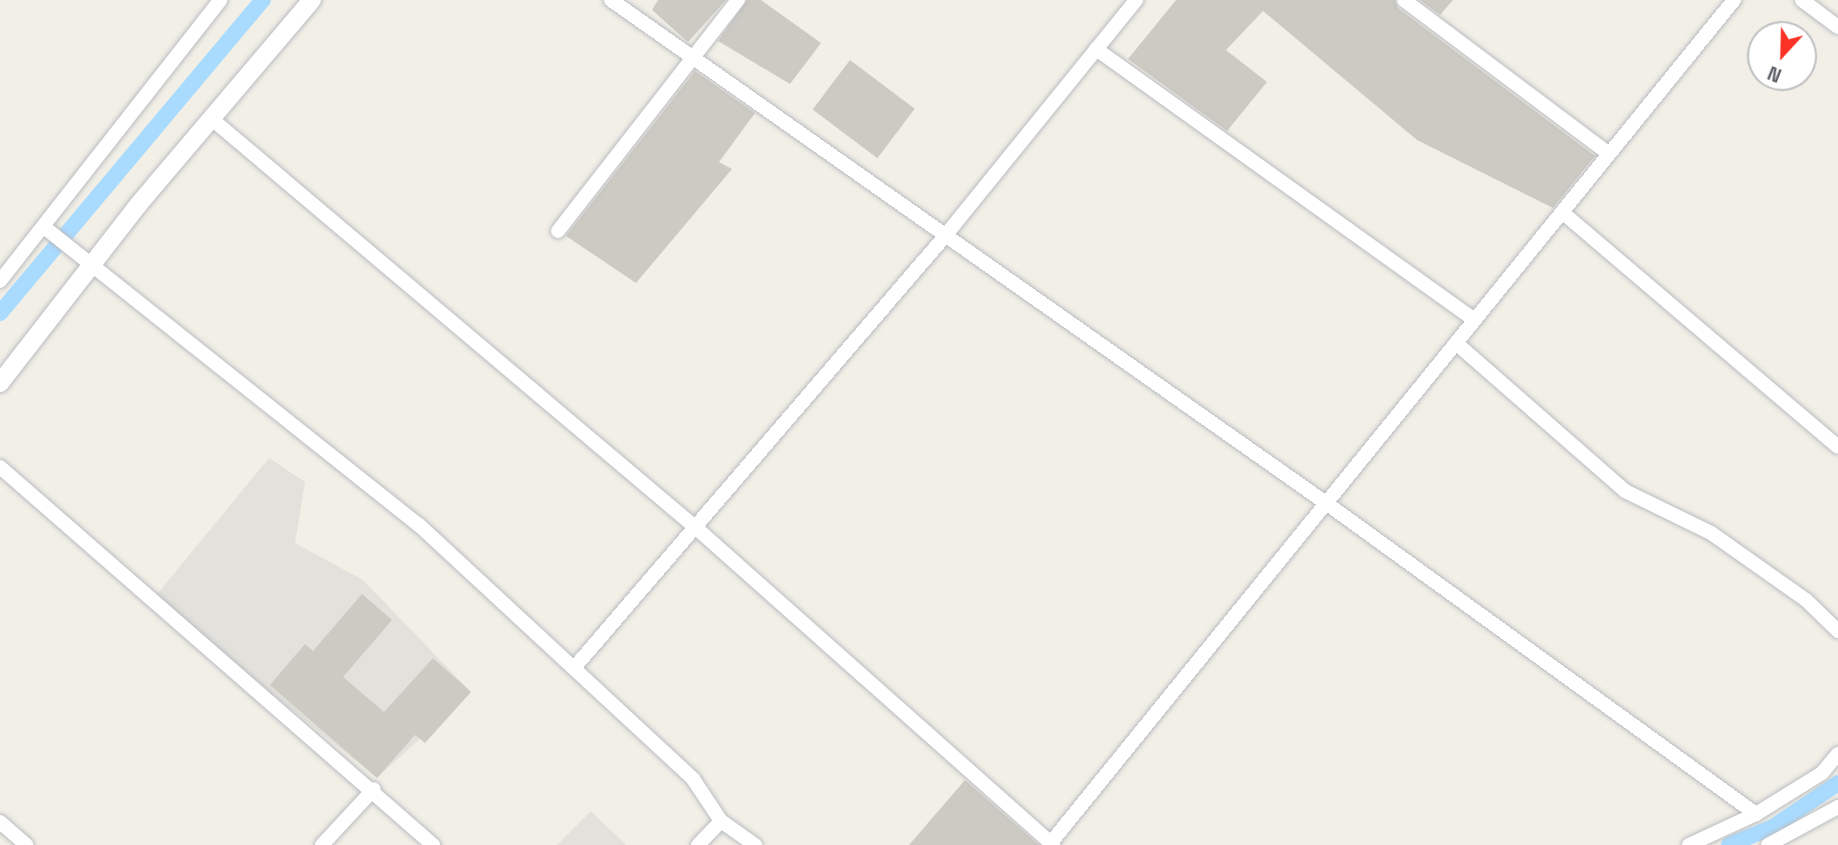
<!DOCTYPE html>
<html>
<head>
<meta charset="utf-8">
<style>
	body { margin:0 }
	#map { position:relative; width:1838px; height:845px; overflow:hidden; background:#f1efe6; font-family:"Space Grotesk",sans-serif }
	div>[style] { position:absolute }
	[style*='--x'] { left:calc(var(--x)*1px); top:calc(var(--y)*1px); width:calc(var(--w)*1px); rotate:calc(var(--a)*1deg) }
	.industrial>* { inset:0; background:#e2e1db }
	.canal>* { height:16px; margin:-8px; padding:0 8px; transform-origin:8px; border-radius:8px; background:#a9dbff }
	.building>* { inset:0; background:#cdcac3; transform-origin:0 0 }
	.roads { filter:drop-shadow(0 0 2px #b9bcc1) drop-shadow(0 0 2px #b9bcc1) }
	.minor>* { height:14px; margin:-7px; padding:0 7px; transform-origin:7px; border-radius:7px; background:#fff }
	.tertiary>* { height:18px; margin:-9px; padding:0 9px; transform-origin:9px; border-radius:9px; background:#fff }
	span { translate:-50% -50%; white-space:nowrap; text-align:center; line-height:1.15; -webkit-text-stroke:6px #fff; paint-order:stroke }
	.north { position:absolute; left:1747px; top:21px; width:70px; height:70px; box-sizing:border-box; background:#fff; border:2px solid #bfc0c3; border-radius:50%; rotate:202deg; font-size:19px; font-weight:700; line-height:28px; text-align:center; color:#5e6268 }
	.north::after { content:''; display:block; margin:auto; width:24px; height:32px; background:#fa3124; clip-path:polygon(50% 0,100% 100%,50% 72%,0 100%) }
</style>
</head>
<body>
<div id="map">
	<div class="industrial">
		<div style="clip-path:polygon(269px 458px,305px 482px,295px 543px,363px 580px,471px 692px,377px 778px,154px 598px)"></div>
		<div style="clip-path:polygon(591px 811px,626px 845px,557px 845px)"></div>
	</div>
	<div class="canal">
		<div style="--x:0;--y:313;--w:409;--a:-50"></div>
		<div style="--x:1729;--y:845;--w:48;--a:-22.2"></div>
		<div style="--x:1773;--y:827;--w:78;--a:-34.1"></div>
	</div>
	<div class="building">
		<div style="clip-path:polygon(658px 0,726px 0,688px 42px,652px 10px)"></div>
		<div style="clip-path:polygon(747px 0,761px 0,821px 43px,790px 84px,718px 41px)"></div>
		<div style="clip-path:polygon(1176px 0,1395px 0,1398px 8px,1595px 156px,1553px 208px,1417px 140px,1263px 11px,1226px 50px,1267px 82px,1227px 131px,1128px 59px)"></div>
		<div style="clip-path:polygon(1420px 0,1453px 0,1440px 15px)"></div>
		<div style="left:850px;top:60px;width:81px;height:62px;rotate:37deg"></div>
		<div style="clip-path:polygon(695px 71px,755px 113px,719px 162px,732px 169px,636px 283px,566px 236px)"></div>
		<div style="clip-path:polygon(362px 594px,392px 620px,343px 677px,384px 712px,433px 658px,471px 692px,425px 743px,415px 735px,377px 778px,270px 685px,305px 644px,313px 651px)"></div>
		<div style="clip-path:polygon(965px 780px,1039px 845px,909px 845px)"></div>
	</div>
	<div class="roads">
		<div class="minor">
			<div style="--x:611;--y:0;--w:874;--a:35.13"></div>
			<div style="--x:1326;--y:503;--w:531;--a:35.88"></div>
			<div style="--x:1404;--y:0;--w:256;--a:36.9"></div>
			<div style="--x:1802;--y:0;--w:45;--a:36.9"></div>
			<div style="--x:1096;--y:49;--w:465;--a:35.6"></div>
			<div style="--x:213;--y:120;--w:631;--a:40.18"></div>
			<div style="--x:695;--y:527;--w:479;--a:41.6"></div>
			<div style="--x:1562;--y:212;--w:362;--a:40.4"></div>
			<div style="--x:44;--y:227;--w:479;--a:38.5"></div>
			<div style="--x:419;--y:525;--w:374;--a:42.8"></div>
			<div style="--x:693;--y:779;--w:50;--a:56.3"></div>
			<div style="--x:721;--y:821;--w:42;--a:35.2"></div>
			<div style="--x:558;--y:231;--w:293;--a:-52.1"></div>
			<div style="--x:0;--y:281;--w:357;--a:-51.9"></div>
			<div style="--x:1456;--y:343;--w:225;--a:41.2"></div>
			<div style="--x:1625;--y:491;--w:96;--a:26"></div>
			<div style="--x:1711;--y:533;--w:116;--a:35.2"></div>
			<div style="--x:1806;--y:600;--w:45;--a:44.1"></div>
			<div style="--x:0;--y:467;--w:575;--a:41.12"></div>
			<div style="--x:574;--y:668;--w:569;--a:-49.34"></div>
			<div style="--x:945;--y:236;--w:304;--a:-51"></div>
			<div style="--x:0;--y:822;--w:35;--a:41"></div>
			<div style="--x:322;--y:845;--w:76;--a:-47.1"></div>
			<div style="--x:698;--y:845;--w:33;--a:-46"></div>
			<div style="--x:1049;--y:845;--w:1088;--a:-50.97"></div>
			<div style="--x:1689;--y:845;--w:74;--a:-24.8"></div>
			<div style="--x:1756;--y:814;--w:78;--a:-31.8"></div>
			<div style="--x:1822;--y:773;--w:25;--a:-50"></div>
			<div style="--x:1768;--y:845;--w:80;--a:-28.5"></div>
		</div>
		<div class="tertiary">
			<div style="--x:0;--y:383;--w:225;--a:-52.2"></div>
			<div style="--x:138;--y:205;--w:269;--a:-49.7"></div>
		</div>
	</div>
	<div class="north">N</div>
</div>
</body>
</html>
